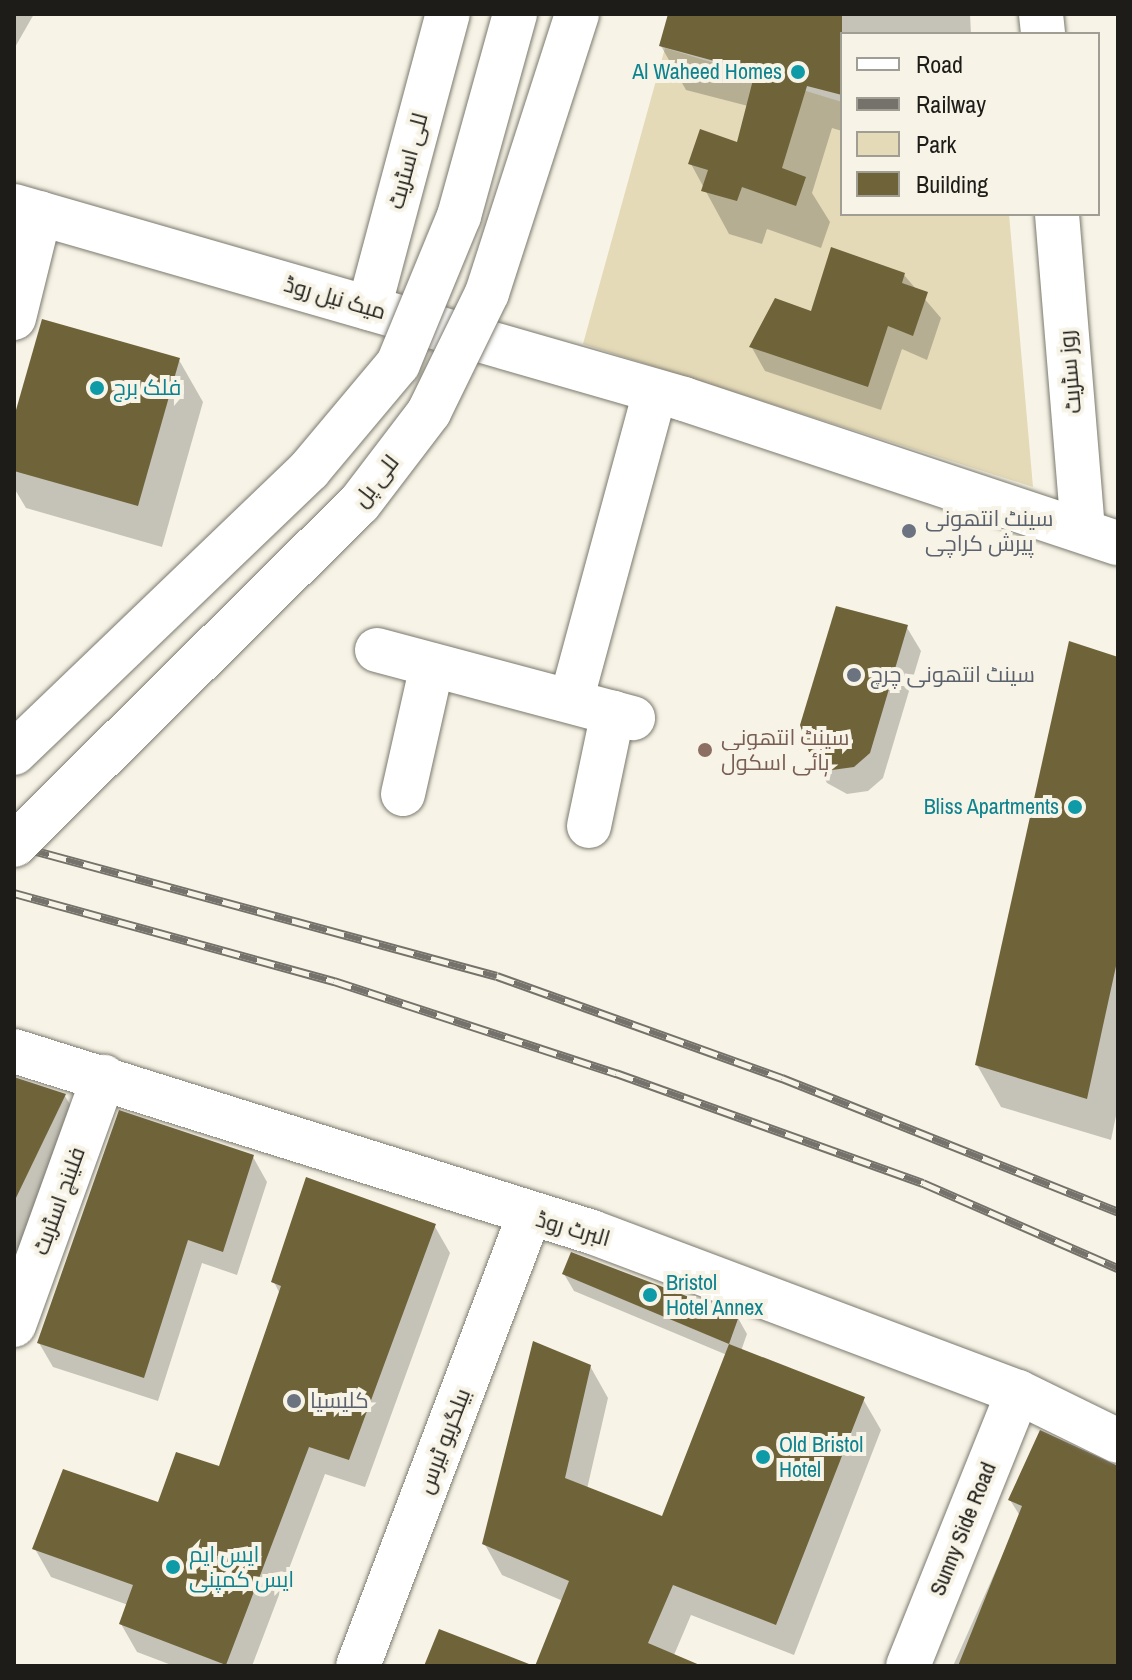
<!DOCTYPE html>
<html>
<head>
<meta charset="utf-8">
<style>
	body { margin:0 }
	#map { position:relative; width:1132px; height:1680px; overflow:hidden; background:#f7f4e7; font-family:"Archivo Narrow",Cairo,sans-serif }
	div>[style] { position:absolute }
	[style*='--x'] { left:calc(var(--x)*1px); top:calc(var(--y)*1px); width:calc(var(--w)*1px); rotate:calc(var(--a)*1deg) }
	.green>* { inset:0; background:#e4dab7 }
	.shadow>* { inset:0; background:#0003 }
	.building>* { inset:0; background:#6f633a }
	.roads { filter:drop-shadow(0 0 2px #7c796e) drop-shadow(0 0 2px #7c796e) }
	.minor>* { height:44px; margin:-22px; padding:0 22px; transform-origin:22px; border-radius:22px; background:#fff }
	.rail>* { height:9px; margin-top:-4.5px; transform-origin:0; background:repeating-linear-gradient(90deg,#f7f4e7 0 18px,#74726b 0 36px); box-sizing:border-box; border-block:2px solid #74726b }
	.bridges { filter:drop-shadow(0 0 2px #7c796e) drop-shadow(0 0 2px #7c796e) }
	.major-bridge>* { height:44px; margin:-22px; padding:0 22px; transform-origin:22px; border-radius:22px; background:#fff }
	.dots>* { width:22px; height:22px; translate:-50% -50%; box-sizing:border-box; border:4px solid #f7f4e7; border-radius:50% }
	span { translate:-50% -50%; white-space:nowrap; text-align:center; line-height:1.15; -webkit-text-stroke:8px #f7f4e7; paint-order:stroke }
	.culture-label { font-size:22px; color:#0d838f }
	.right { translate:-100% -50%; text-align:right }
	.left { translate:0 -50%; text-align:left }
	.street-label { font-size:22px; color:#1d1c18 }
	.worship-label { font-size:22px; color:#5b616d }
	.education-label { font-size:22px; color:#785e54 }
	.frame { position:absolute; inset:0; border:16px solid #1d1c18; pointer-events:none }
	.legend { position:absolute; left:840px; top:32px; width:260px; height:184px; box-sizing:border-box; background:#f7f4e7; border:2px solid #a09e94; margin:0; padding:10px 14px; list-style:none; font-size:24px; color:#1d1c18 }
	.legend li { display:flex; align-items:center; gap:16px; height:40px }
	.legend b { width:40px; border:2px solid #a09e94 }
</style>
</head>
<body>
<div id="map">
	<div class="green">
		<div style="clip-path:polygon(665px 48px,842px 102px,842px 214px,1009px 214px,1033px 487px,583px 344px)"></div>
	</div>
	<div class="shadow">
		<div style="clip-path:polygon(14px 14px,34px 14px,14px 49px)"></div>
		<div style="clip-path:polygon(670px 14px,970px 14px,971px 34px,842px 34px,842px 131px,832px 128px,812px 193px,830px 222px,821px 248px,767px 229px,762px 244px,729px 234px,691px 164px,738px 145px,748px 106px,686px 90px,661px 46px)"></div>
		<div style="clip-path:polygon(904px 275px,941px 318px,927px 360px,902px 349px,881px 410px,765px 371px,751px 346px)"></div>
		<div style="clip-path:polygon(179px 360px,203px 402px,162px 547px,26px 508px,14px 488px,14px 424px)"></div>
		<div style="clip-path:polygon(906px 626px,921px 651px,883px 778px,868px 791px,847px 794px,827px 783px,813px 758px)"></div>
		<div style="clip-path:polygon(1118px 659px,1118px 1106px,1111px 1140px,1001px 1107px,977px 1065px)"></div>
		<div style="clip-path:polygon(14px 1079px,65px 1096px,81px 1123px,14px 1259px)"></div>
		<div style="clip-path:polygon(253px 1157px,267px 1182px,237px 1275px,202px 1263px,158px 1401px,53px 1367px,39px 1343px)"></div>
		<div style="clip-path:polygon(434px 1225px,450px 1253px,365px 1487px,325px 1474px,252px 1666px,174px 1666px,137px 1652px,121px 1624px,128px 1605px,51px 1577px,35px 1549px,159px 1504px,221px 1469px,280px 1294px,274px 1282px)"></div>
		<div style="clip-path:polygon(564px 1274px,738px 1318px,747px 1334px,741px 1351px,863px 1399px,881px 1430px,794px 1655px,691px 1615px,674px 1655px,701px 1666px,537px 1666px,563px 1601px,502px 1575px,484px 1543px,590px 1366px,608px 1398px,587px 1489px,663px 1519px,727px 1355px,574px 1291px)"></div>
		<div style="clip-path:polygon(1118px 1470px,1118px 1666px,953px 1666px,1020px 1516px,1010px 1500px)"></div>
	</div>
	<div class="building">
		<div style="clip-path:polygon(668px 14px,842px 14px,842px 95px,807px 86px,782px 168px,806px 177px,796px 206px,742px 187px,737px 201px,701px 191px,708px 170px,688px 164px,700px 129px,737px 142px,755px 72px,659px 46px)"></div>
		<div style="clip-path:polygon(831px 247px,905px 273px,902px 283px,928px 292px,913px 336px,888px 326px,868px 387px,749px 347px,775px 298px,811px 311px)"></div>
		<div style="clip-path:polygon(42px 319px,180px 358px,138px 506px,14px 471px,14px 417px)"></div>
		<div style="clip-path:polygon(836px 606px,908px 625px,870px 753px,854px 767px,832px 770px,811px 758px,800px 725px)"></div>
		<div style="clip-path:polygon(1069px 641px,1118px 657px,1118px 957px,1087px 1099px,975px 1065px)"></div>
		<div style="clip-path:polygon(14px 1077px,66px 1094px,14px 1202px)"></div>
		<div style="clip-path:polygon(119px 1110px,254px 1155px,223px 1252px,188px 1240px,144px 1378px,37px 1343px)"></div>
		<div style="clip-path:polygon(306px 1177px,436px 1224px,349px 1460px,309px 1447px,226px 1665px,119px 1624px,133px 1585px,32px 1549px,63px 1469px,158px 1502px,176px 1452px,219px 1466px,281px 1286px,271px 1282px)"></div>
		<div style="clip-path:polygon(571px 1252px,739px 1316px,729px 1344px,562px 1274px)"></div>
		<div style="clip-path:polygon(533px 1341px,591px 1365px,565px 1478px,662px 1516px,729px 1344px,865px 1397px,776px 1625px,673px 1585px,648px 1643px,702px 1666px,535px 1666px,569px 1581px,482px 1544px)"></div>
		<div style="clip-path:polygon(1040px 1430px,1118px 1466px,1118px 1666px,958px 1666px,1022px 1506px,1008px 1500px)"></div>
		<div style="clip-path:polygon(439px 1629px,529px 1664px,529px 1666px,424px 1666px)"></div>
	</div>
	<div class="roads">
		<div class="minor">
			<div style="--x:1041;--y:14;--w:20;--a:84"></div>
			<div style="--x:14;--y:206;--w:697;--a:16.07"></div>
			<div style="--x:684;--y:399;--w:457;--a:18.4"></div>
			<div style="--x:1057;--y:214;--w:317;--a:85.3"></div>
			<div style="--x:369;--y:308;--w:304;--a:-75"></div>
			<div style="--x:14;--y:318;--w:108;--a:-76.1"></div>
			<div style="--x:377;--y:650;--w:265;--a:14.9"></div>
			<div style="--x:571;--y:701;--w:321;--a:-74.8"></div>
			<div style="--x:403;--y:794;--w:132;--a:-77.3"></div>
			<div style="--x:589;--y:826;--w:116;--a:-78.1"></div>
			<div style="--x:14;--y:1051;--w:606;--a:17.39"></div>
			<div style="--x:592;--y:1232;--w:455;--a:20.6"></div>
			<div style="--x:1018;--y:1392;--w:111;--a:26.1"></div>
			<div style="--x:14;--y:1325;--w:264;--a:-70.1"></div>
			<div style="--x:358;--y:1666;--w:480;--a:-69.2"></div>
			<div style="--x:908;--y:1666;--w:295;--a:-68.1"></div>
		</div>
	</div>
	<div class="rail">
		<div style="--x:14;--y:845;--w:500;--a:15.17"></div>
		<div style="--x:497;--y:976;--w:303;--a:19.7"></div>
		<div style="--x:782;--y:1078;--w:362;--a:21.7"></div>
		<div style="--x:14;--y:893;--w:332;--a:15.4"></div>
		<div style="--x:334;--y:981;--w:297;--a:18.1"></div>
		<div style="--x:616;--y:1073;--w:326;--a:19.7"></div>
		<div style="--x:923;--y:1183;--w:213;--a:23.6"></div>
	</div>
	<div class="bridges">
		<div class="major-bridge">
			<div style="--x:14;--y:753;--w:409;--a:-43.8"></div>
			<div style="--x:309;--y:470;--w:138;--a:-50"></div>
			<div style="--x:398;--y:364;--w:160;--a:-67.6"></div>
			<div style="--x:459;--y:216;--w:210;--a:-74.5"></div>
			<div style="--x:14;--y:845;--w:485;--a:-44.7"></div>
			<div style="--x:359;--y:504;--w:116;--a:-52.7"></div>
			<div style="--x:429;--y:412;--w:132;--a:-64"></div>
			<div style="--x:487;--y:293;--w:293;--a:-72.1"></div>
		</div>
	</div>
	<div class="dots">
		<div style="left:798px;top:72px;background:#0f9aa8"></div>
		<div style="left:97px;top:388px;background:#0f9aa8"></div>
		<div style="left:909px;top:531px;background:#6b7280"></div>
		<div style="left:854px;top:675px;background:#6b7280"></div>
		<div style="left:705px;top:750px;background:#8d6e63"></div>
		<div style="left:1075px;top:807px;background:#0f9aa8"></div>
		<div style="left:650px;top:1295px;background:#0f9aa8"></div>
		<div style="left:294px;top:1401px;background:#6b7280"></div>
		<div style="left:763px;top:1457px;background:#0f9aa8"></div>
		<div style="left:173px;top:1567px;background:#0f9aa8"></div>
	</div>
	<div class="culture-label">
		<span class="right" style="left:782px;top:72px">Al Waheed Homes</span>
		<span class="left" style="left:113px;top:388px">فلک برج</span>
		<span class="right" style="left:1059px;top:807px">Bliss Apartments</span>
		<span class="left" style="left:666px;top:1295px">Bristol<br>Hotel Annex</span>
		<span class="left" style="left:779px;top:1457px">Old Bristol<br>Hotel</span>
		<span class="left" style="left:189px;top:1567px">ایس ایم<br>ایس کمپنی</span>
	</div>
	<div class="street-label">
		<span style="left:408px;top:161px;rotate:-75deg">للی اسٹریٹ</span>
		<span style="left:335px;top:298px;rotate:16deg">میک نیل روڈ</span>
		<span style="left:1070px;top:372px;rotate:-95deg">روز سٹریٹ</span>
		<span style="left:376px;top:481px;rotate:-52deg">للی پل</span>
		<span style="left:59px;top:1201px;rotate:-70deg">فلینچ اسٹریٹ</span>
		<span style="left:573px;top:1229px;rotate:16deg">البرٹ روڈ</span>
		<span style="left:444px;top:1441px;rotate:-69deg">بیلگریو ٹیرس</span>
		<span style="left:963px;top:1529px;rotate:-68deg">Sunny Side Road</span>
	</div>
	<div class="worship-label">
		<span class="left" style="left:925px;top:531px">سینٹ انتھونی<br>پیرش کراچی</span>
		<span class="left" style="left:870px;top:675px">سینٹ انتھونی چرچ</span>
		<span class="left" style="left:310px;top:1401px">کلیسیا</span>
	</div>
	<div class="education-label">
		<span class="left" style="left:721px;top:750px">سینٹ انتھونی<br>ہائی اسکول</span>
	</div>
	<div class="frame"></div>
	<ul class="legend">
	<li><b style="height:10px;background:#fff"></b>Road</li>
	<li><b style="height:10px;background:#74726b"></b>Railway</li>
	<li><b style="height:22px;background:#e4dab7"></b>Park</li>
	<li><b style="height:22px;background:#6f633a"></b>Building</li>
	</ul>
</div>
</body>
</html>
